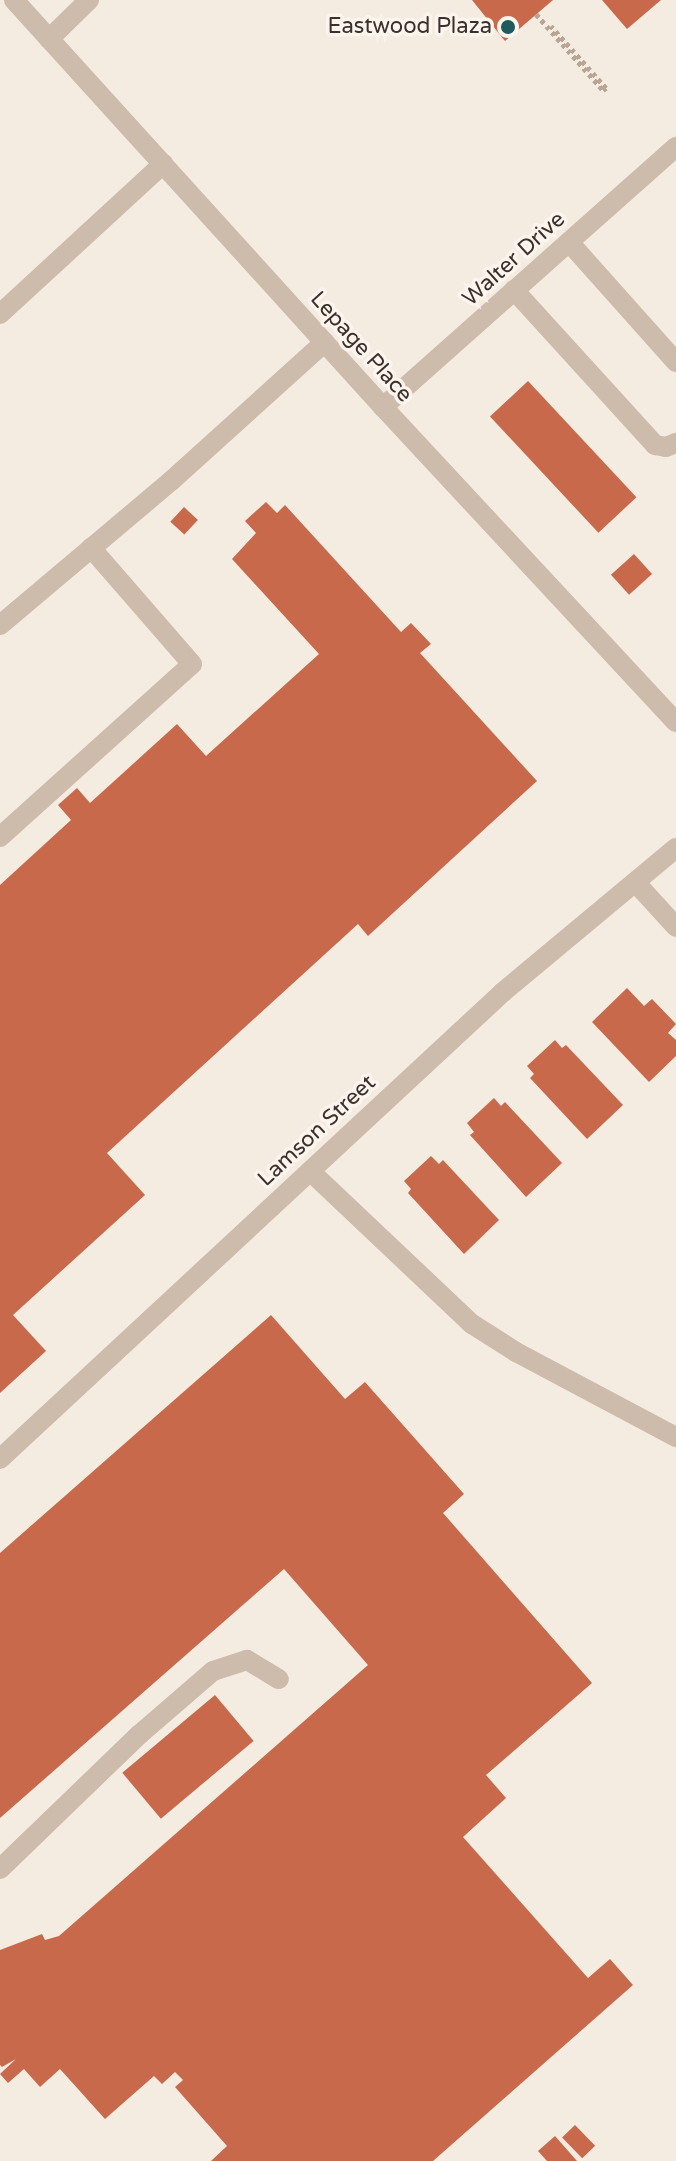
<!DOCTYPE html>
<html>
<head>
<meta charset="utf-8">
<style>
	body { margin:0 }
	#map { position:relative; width:676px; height:2161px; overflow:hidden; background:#f4ebe1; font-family:"Varela Round",sans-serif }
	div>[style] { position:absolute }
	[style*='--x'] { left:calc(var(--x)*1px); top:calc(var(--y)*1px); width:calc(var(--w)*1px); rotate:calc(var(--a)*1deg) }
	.building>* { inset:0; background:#c8694b; transform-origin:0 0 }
	.path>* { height:5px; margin-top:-2.5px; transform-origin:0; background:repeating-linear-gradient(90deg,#b9a596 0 4px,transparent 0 8px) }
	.minor>* { height:20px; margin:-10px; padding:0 10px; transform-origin:10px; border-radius:10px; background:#cdbbac }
	.dots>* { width:22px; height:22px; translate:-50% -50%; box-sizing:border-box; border:4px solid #fbf5ee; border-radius:50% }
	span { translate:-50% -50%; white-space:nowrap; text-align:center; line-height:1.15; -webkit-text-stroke:7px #fbf5ee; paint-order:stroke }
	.poi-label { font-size:22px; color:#3b302b }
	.right { translate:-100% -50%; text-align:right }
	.street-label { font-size:22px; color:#3b302b }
</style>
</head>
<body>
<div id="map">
	<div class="building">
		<div style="clip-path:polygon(472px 0,553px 0,505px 41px)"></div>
		<div style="clip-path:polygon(602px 0,661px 0,627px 29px)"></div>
		<div style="left:528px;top:381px;width:159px;height:52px;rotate:47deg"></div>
		<div style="clip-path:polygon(266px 502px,277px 513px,285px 505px,401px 632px,411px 623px,431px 644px,420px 653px,537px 781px,368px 936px,358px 924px,107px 1153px,145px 1195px,13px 1315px,46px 1351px,0 1393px,0 885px,71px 820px,58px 805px,77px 788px,90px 803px,177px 724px,206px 756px,319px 654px,232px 559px,256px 533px,245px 521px)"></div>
		<div style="left:184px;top:507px;width:19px;height:20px;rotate:43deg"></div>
		<div style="left:634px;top:554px;width:27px;height:31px;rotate:48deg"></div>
		<div style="clip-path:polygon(627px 988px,644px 1006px,652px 999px,676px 1024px,668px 1033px,676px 1040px,676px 1056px,649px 1082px,592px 1022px)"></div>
		<div style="clip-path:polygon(555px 1040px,562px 1048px,566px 1045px,623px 1105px,587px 1139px,530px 1078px,534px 1074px,527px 1066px)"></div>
		<div style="clip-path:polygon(494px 1098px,501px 1106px,505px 1102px,562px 1163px,526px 1197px,470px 1135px,474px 1132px,467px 1123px)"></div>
		<div style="clip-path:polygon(431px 1156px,439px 1164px,443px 1160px,499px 1220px,464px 1254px,408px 1193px,411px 1189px,404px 1181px)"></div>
		<div style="clip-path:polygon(271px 1315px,345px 1399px,365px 1382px,464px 1494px,443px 1513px,592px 1683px,486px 1775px,506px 1798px,463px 1837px,588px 1978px,610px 1959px,633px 1985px,433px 2161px,211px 2161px,227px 2146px,175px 2087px,183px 2080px,175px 2072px,162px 2084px,154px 2076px,105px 2119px,60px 2069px,40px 2087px,24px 2069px,8px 2083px,0 2074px,16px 2059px,2px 2067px,0 2065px,0 1950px,42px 1934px,45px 1940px,59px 1936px,368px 1665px,284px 1569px,0 1818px,0 1553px)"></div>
		<div style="left:215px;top:1695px;width:60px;height:121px;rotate:50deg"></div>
		<div style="left:575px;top:2125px;width:29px;height:18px;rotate:46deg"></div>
		<div style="clip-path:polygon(555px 2136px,577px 2161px,547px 2161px,538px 2151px)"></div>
	</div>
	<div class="path">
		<div style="--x:536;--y:14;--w:101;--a:48.6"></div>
		<div style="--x:603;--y:90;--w:4;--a:-34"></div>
		<div style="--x:606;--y:88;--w:83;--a:-131.6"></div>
	</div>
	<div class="minor">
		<div style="--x:14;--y:0;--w:549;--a:47.8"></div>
		<div style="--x:383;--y:407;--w:430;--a:47.1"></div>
		<div style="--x:49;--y:39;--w:56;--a:-44.3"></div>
		<div style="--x:569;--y:242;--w:161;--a:48.3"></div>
		<div style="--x:514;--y:290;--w:210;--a:47.7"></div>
		<div style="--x:655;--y:445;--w:11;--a:10"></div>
		<div style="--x:666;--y:447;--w:11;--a:-22"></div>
		<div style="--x:0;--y:314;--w:222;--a:-42.6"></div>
		<div style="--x:383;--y:407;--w:392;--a:-41.6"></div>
		<div style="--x:0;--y:625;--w:224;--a:-40.1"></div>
		<div style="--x:171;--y:481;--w:207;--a:-42.1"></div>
		<div style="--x:0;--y:837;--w:258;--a:-42"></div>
		<div style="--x:192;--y:664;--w:154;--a:-131"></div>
		<div style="--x:636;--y:883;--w:59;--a:47.7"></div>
		<div style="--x:310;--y:1171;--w:223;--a:43.4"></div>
		<div style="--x:472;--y:1324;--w:52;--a:32.5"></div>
		<div style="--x:516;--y:1352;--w:181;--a:28"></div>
		<div style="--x:0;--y:1459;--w:686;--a:-42.87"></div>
		<div style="--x:503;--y:992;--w:225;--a:-39.8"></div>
		<div style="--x:0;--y:1869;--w:194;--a:-44"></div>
		<div style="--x:140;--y:1734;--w:96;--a:-40.8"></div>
		<div style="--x:213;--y:1671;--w:36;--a:-18"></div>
		<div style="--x:247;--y:1660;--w:37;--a:31"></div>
	</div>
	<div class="dots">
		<div style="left:508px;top:27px;background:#1f5a5e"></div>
	</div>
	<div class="poi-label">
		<span class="right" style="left:492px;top:27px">Eastwood Plaza</span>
	</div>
	<div class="street-label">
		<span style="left:514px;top:259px;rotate:-42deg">Walter Drive</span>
		<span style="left:361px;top:347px;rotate:48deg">Lepage Place</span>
		<span style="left:317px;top:1131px;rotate:-43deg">Lamson Street</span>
	</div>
</div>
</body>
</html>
